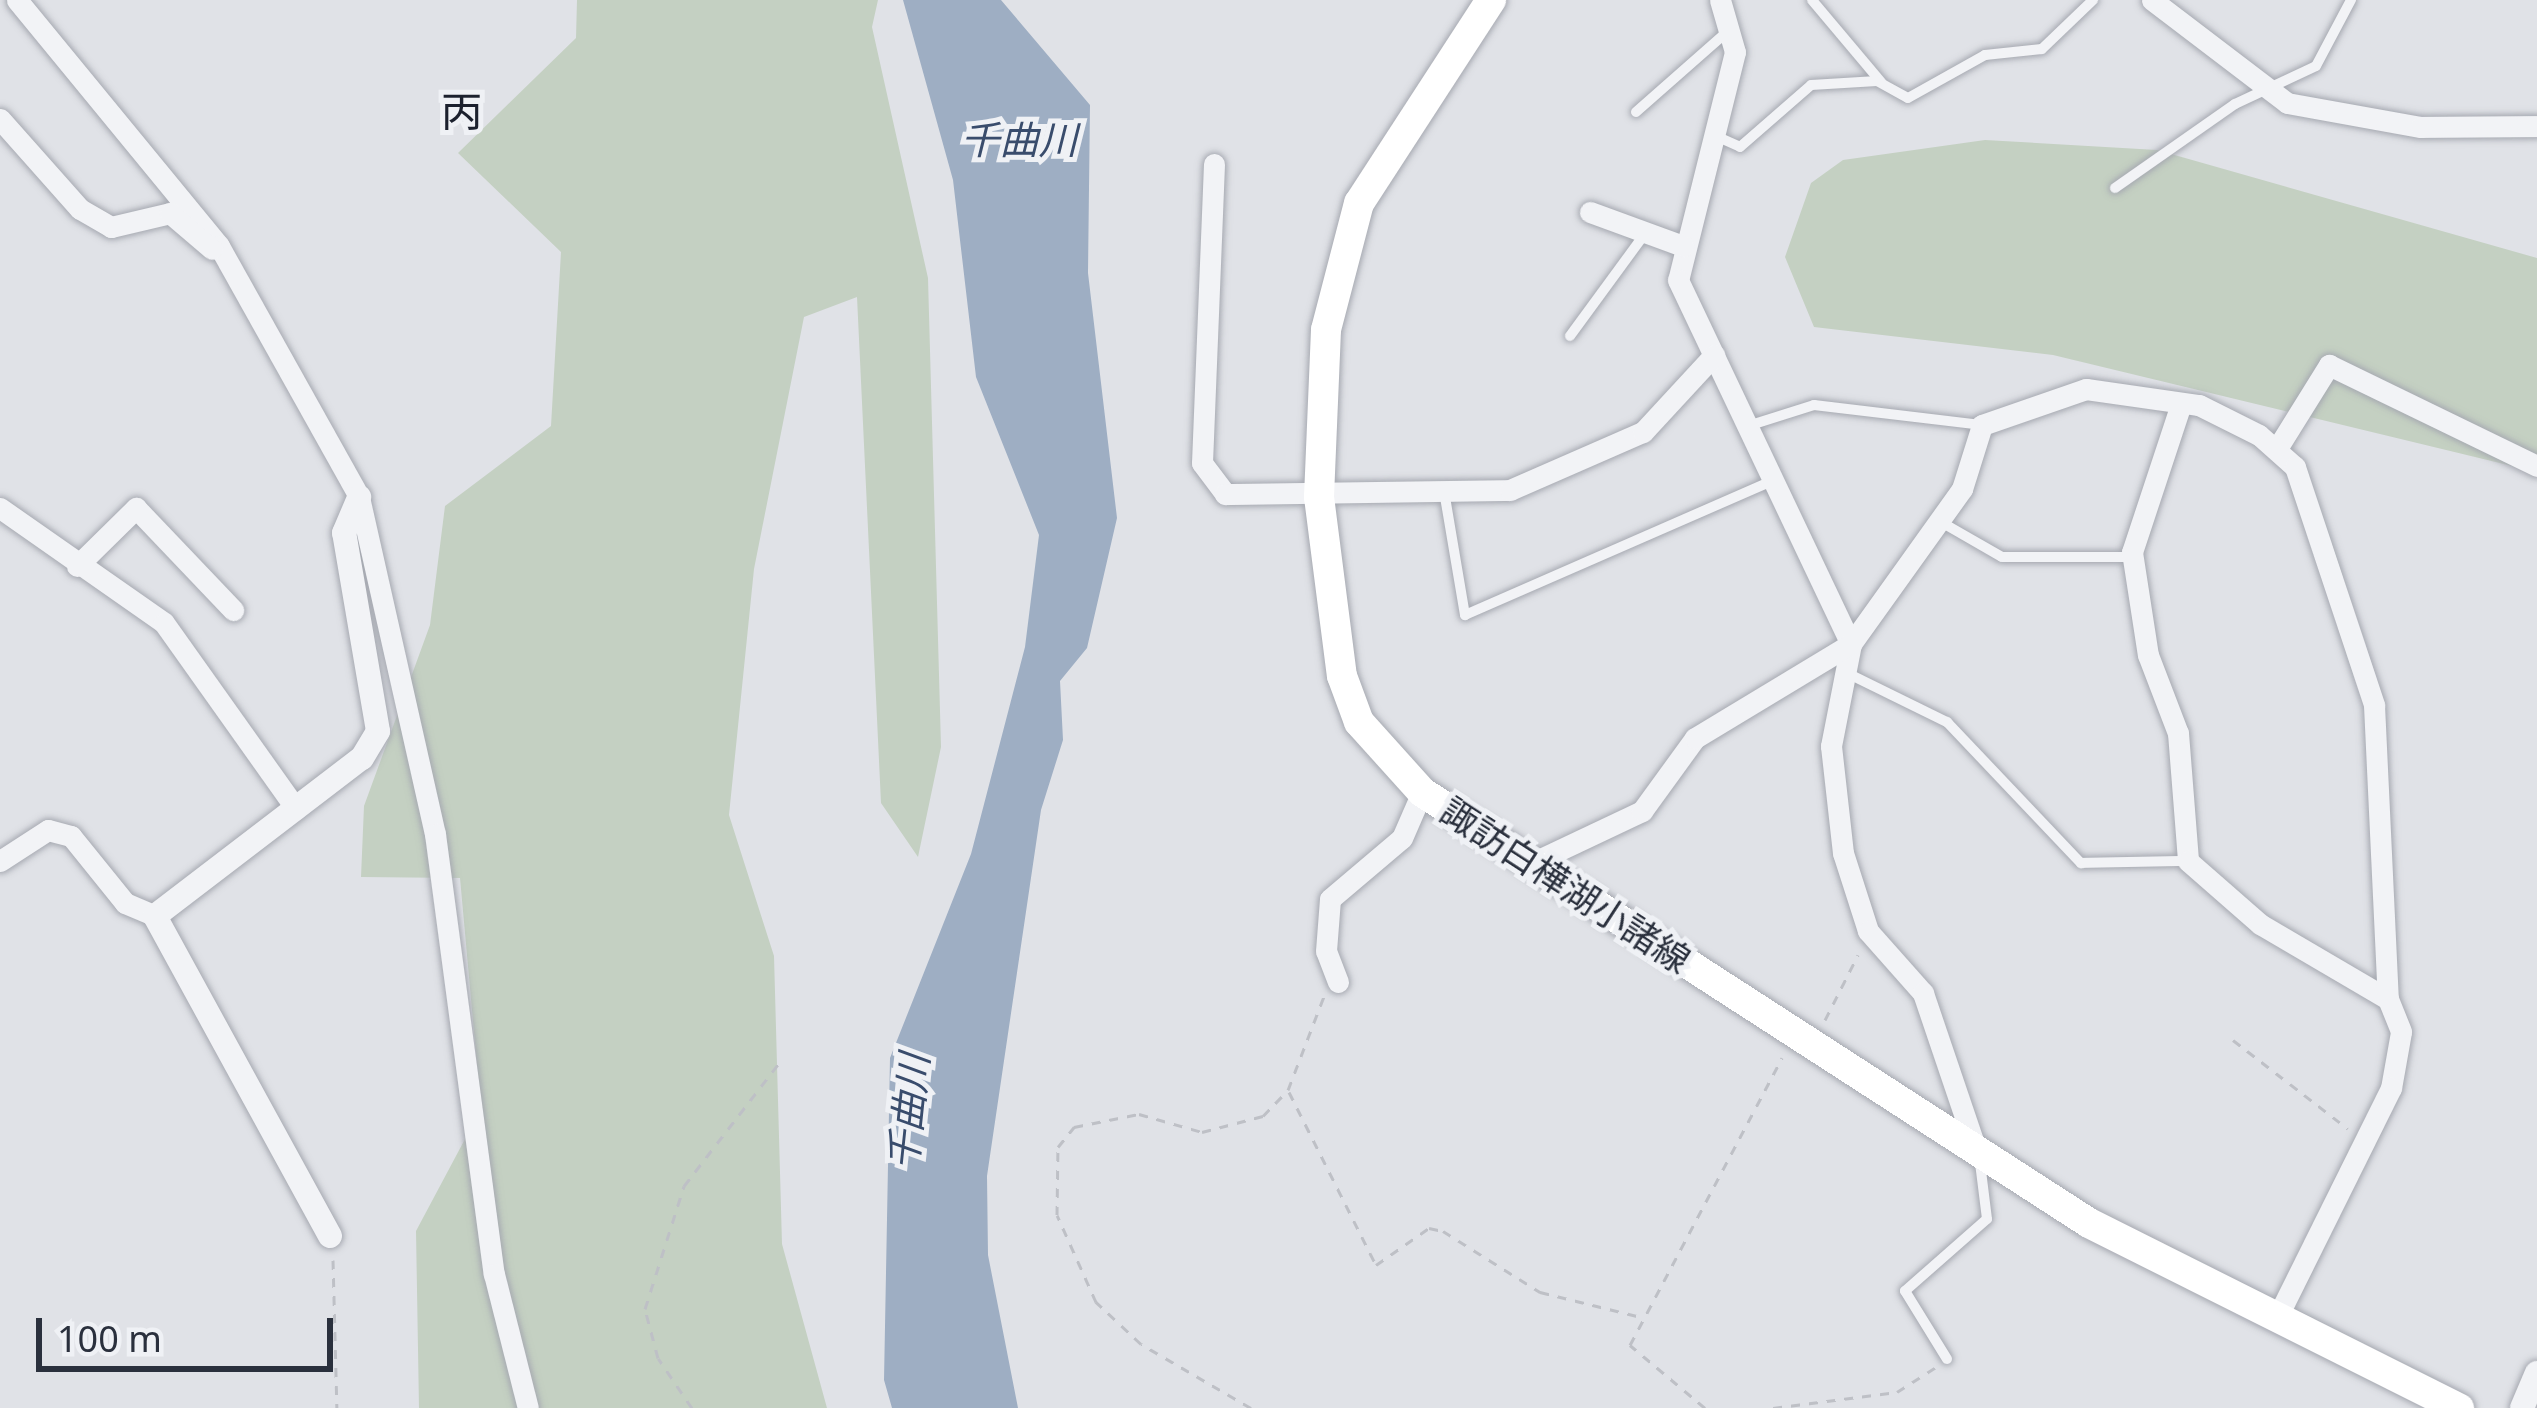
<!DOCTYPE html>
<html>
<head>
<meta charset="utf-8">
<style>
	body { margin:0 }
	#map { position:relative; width:2537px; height:1408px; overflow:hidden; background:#e0e2e7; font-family:"Noto Sans","Noto Sans JP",sans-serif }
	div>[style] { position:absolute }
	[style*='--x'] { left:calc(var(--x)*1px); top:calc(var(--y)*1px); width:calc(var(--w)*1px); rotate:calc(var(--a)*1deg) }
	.green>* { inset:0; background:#c4d0c2 }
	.water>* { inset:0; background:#9eaec3 }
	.path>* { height:3px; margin-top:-1.5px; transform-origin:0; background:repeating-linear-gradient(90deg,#bec0c6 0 9px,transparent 0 18px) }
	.roads { filter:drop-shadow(0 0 3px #a6a9b1) drop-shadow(0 0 3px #a6a9b1) }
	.service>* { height:10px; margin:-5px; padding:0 5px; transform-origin:5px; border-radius:5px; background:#f2f3f6 }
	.minor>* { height:21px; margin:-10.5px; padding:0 10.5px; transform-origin:10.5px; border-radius:10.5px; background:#f2f3f6 }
	.tertiary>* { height:24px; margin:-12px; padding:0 12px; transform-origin:12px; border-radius:12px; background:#f2f3f6 }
	.primary>* { height:30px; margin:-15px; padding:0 15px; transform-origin:15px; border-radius:15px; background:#fff }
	span { translate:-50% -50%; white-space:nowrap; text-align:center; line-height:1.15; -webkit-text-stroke:10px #eff1f5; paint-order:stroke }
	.street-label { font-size:36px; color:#2a303d }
	.water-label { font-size:39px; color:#394c6c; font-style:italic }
	.quarter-label { font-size:42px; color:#1c212e }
	.scale { position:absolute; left:36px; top:1318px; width:297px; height:54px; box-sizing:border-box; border:6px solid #2a303d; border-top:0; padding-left:15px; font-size:36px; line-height:42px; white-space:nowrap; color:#2a303d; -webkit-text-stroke:9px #eff1f5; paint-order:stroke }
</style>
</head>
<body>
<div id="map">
	<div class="green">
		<div style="clip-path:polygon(577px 0,878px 0,872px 27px,928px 278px,941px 747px,918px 857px,881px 803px,857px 297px,804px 317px,754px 569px,729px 815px,774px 956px,782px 1244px,827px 1408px,419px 1408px,416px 1231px,481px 1109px,460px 878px,361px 877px,364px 806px,430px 625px,445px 506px,551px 426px,561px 252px,458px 153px,576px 38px)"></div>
		<div style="clip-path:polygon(1985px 140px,2157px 150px,2537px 258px,2537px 472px,2053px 355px,1814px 327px,1785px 257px,1811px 183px,1843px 160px)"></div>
	</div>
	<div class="water">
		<div style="clip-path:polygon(903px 0,1001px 0,1090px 105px,1088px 273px,1117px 518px,1087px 648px,1060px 681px,1063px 740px,1041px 810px,987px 1176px,988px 1255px,1018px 1408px,892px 1408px,884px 1380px,890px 1058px,971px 854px,1025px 647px,1039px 535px,976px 377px,953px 180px)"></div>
	</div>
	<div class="path">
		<div style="--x:1825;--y:1020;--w:73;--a:-63.1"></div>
		<div style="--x:2233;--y:1040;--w:145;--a:37.7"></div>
		<div style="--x:1289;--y:1092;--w:194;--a:63.3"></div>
		<div style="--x:1376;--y:1265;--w:65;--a:-34.9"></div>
		<div style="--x:1429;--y:1228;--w:14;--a:12"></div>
		<div style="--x:1443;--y:1231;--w:115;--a:32.2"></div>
		<div style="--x:1540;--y:1292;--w:104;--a:13.9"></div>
		<div style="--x:333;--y:1260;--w:148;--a:88.5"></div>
		<div style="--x:692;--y:1408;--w:60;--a:-124.2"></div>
		<div style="--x:658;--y:1358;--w:51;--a:-104.9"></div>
		<div style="--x:645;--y:1309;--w:129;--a:-72.4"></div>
		<div style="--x:684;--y:1186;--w:155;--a:-52.3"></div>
		<div style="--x:1251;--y:1408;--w:127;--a:-149.8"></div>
		<div style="--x:1141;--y:1344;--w:62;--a:-137"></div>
		<div style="--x:1096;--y:1302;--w:95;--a:-114.1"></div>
		<div style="--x:1057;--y:1215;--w:68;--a:-89.2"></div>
		<div style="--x:1058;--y:1147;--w:26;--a:-51"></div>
		<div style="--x:1074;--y:1127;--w:66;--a:-11.3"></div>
		<div style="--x:1139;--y:1114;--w:66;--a:15.9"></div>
		<div style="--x:1202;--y:1132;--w:63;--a:-14.7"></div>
		<div style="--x:1263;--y:1116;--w:36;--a:-46"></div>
		<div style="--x:1288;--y:1090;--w:101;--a:-69"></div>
		<div style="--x:1705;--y:1408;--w:98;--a:-140"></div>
		<div style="--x:1630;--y:1345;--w:325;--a:-62.1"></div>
		<div style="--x:1773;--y:1408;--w:125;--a:-7.4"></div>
		<div style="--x:1897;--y:1392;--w:46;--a:-32.7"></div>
	</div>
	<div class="roads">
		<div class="service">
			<div style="--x:1812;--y:0;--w:107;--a:49.9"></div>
			<div style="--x:1636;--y:112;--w:123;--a:-41.4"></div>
			<div style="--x:1718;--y:137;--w:24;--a:24"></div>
			<div style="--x:1740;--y:147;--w:94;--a:-41.1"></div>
			<div style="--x:1811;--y:85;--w:66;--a:-3.5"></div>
			<div style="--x:1877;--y:81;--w:35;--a:29"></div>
			<div style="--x:1908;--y:98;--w:88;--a:-29.2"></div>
			<div style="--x:1985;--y:55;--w:57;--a:-6"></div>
			<div style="--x:2042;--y:49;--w:71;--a:-43.9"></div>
			<div style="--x:2115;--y:188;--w:146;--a:-35"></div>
			<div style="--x:2235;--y:104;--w:89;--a:-25.1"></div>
			<div style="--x:2316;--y:66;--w:75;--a:-62.1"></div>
			<div style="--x:1570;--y:336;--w:125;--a:-53.8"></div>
			<div style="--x:1754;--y:424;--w:63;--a:-17.6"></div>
			<div style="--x:1814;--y:405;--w:168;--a:6.8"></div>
			<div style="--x:1444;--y:491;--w:126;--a:80.4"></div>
			<div style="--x:1465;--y:615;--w:337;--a:-23.6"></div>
			<div style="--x:1941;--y:522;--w:70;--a:29.8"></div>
			<div style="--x:2002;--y:557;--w:131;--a:0"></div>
			<div style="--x:1853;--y:676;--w:105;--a:26.1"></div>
			<div style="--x:1947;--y:722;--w:195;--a:46.5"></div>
			<div style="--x:2081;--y:863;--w:107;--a:-1.1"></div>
			<div style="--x:1947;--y:1359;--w:80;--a:-121.7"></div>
			<div style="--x:1905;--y:1291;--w:109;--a:-41.3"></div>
			<div style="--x:1987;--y:1219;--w:56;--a:-97.1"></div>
		</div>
		<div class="minor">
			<div style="--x:17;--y:0;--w:318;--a:50.6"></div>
			<div style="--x:219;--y:246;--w:287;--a:60.8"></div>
			<div style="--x:359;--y:497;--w:345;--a:77.3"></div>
			<div style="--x:435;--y:834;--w:444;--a:82.4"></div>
			<div style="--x:494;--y:1274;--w:138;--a:75.8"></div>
			<div style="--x:1720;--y:0;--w:54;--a:73.9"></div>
			<div style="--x:1735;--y:52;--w:235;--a:104"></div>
			<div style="--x:1678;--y:280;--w:403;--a:64.6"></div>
			<div style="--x:1851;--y:644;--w:104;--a:101.1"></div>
			<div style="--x:1831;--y:746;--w:108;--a:83.6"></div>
			<div style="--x:1843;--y:853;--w:82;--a:72.2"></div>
			<div style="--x:1868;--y:931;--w:83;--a:48.4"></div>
			<div style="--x:1923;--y:993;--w:166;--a:71.3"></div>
			<div style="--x:2152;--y:0;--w:170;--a:37.3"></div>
			<div style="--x:2287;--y:103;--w:136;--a:10.2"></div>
			<div style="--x:2421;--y:127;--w:116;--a:-0.5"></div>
			<div style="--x:0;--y:119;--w:120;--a:48.4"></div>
			<div style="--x:80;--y:209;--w:36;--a:30"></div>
			<div style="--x:111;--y:227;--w:61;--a:-13.3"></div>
			<div style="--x:170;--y:213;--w:55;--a:40.6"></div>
			<div style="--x:1214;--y:164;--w:299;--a:92.3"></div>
			<div style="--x:1202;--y:463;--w:39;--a:53"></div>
			<div style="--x:1225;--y:494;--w:285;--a:-0.8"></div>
			<div style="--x:1510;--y:490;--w:145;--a:-23.6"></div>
			<div style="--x:1643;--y:432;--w:105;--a:-47.3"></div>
			<div style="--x:1590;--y:212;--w:99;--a:20.1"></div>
			<div style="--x:2180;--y:407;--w:153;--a:108.3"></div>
			<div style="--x:2132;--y:552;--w:104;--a:81.2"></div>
			<div style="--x:2148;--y:655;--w:84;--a:69"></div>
			<div style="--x:2178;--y:733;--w:128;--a:85.5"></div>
			<div style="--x:2188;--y:861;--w:96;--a:41.2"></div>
			<div style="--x:2260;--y:924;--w:148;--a:30.4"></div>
			<div style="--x:2278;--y:447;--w:97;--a:-58.1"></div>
			<div style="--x:2329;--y:365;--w:231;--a:25.9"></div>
			<div style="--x:0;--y:508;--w:200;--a:35"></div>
			<div style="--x:164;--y:623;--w:228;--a:54.6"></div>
			<div style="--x:77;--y:566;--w:83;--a:-44.5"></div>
			<div style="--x:136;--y:508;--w:141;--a:46.4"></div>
			<div style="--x:0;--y:861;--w:57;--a:-32.9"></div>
			<div style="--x:48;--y:830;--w:24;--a:15"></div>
			<div style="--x:71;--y:836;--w:86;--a:51.1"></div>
			<div style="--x:125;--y:903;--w:33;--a:23"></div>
			<div style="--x:1530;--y:864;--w:124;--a:-25.3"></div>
			<div style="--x:1642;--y:811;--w:90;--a:-54"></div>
			<div style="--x:1695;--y:738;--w:182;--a:-31.1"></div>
			<div style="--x:1851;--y:644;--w:191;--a:-54.4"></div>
			<div style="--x:1962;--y:489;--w:67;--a:-72.6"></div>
			<div style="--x:1982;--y:425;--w:110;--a:-19.1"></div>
			<div style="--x:2086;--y:389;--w:114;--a:8.1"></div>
			<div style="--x:2199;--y:405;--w:67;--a:26.6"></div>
			<div style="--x:2259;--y:435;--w:48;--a:41.6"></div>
			<div style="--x:2295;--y:467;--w:251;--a:71.6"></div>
			<div style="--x:2374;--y:705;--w:294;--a:87.3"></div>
			<div style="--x:2388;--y:999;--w:35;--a:68"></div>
			<div style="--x:2401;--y:1032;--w:57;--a:100.1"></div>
			<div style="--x:2391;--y:1088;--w:259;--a:116.4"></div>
			<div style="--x:1338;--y:982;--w:33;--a:-111"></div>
			<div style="--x:1326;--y:951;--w:52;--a:-85.6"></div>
			<div style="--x:1330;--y:899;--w:94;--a:-40.3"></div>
			<div style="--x:1402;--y:838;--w:50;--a:-66.5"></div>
		</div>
		<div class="tertiary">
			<div style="--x:330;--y:1236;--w:365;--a:-118.7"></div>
			<div style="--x:155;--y:916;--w:260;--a:-37.4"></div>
			<div style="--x:362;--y:758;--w:31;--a:-59"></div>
			<div style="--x:378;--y:731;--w:201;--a:-99.7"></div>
			<div style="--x:344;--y:533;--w:39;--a:-67"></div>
			<div style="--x:2522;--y:1408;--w:38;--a:-67"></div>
		</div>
		<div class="primary">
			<div style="--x:1491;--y:0;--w:242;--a:123"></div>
			<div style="--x:1359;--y:203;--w:131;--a:104.6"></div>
			<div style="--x:1326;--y:330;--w:167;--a:92.4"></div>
			<div style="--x:1319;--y:497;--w:180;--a:82.7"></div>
			<div style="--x:1342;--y:676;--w:49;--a:69.7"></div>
			<div style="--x:1359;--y:722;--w:94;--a:48"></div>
			<div style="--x:1422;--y:792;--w:794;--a:32.87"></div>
			<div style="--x:2089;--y:1223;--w:414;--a:26.6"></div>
		</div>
	</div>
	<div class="street-label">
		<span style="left:1566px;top:885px;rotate:33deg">諏訪白樺湖小諸線</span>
	</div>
	<div class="water-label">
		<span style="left:1019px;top:139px">千曲川</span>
		<span style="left:908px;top:1112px;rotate:-84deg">千曲川</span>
	</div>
	<div class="quarter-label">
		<span style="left:462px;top:111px">丙</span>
	</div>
	<div class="scale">100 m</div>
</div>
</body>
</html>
